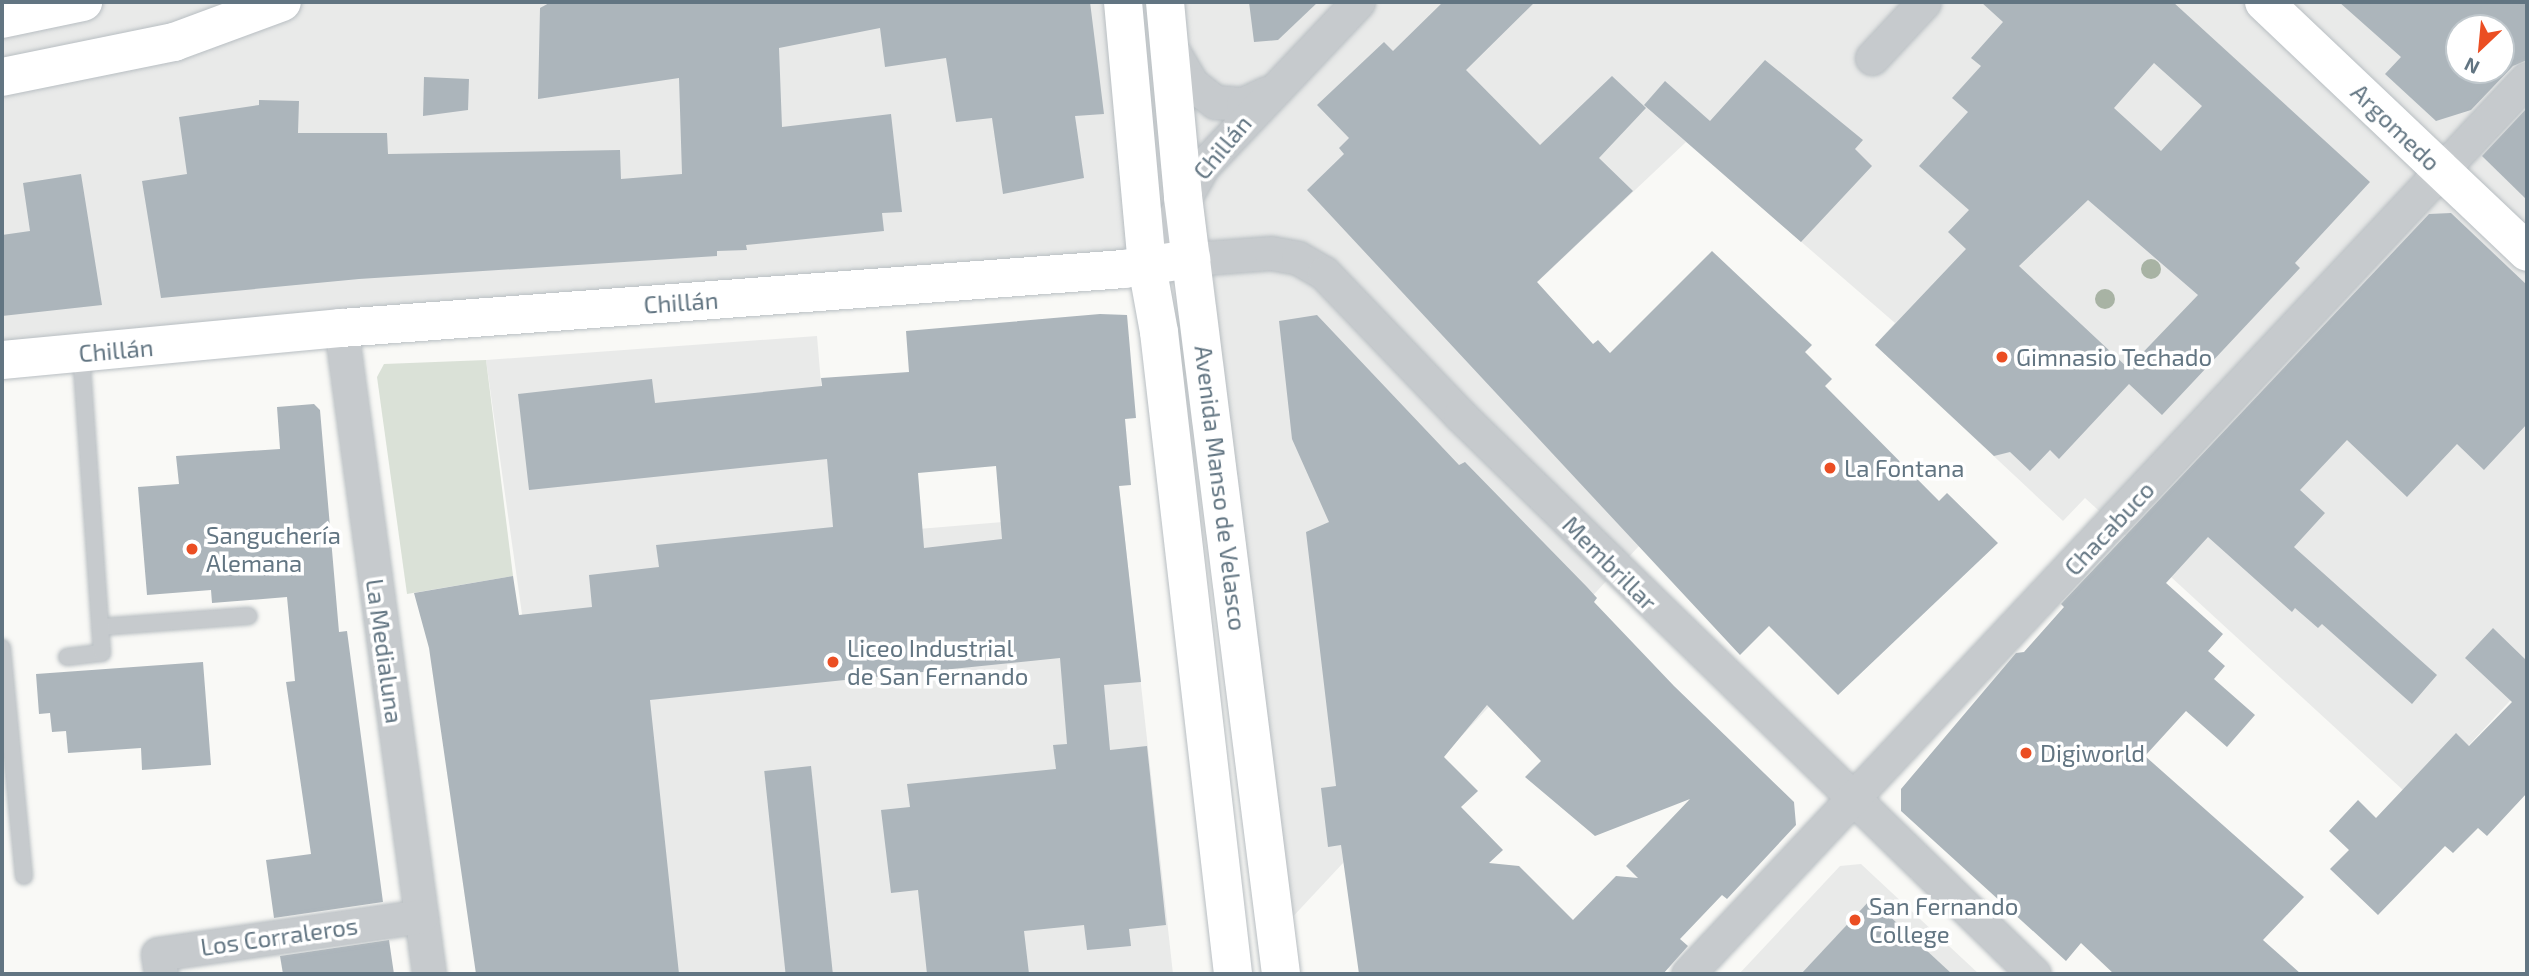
<!DOCTYPE html>
<html>
<head>
<meta charset="utf-8">
<style>
	body { margin:0 }
	#map { position:relative; width:2529px; height:976px; overflow:hidden; background:#f9f9f6; font-family:"Exo 2",sans-serif }
	div>[style] { position:absolute }
	[style*='--x'] { left:calc(var(--x)*1px); top:calc(var(--y)*1px); width:calc(var(--w)*1px); rotate:calc(var(--a)*1deg) }
	.built>* { inset:0; background:#e9eae9 }
	.green>* { inset:0; background:#dae1d7 }
	.building>* { inset:0; background:#acb5bb; transform-origin:0 0 }
	.roads { filter:drop-shadow(0 0 2px #b8bec2) drop-shadow(0 0 2px #b8bec2) }
	.lane>* { height:16px; margin:-8px; padding:0 8px; transform-origin:8px; border-radius:8px; background:#c6cacd }
	.street>* { height:33px; margin:-16.5px; padding:0 16.5px; transform-origin:16.5px; border-radius:16.5px; background:#c6cacd }
	.secondary>* { height:38px; margin:-19px; padding:0 19px; transform-origin:19px; border-radius:19px; background:#fff }
	.primary>* { height:38px; margin:-19px; padding:0 19px; transform-origin:19px; border-radius:19px; background:#fff }
	.trees>* { width:20px; height:20px; margin:-10px; border-radius:50%; background:#a8b3a4 }
	.dots>* { width:19px; height:19px; translate:-50% -50%; box-sizing:border-box; border:4px solid #fff; border-radius:50% }
	span { translate:-50% -50%; white-space:nowrap; text-align:center; line-height:1.15; -webkit-text-stroke:7px #fff; paint-order:stroke }
	.street-label { font-size:24px; color:#627582 }
	.poi-label { font-size:24px; color:#627582 }
	.left { translate:0 -50%; text-align:left }
	.frame { position:absolute; inset:0; border:4px solid #627582; pointer-events:none }
	.north { position:absolute; left:2445px; top:14px; width:70px; height:70px; box-sizing:border-box; background:#fff; border:2px solid #c0c8cd; border-radius:50%; rotate:206deg; font-size:19px; font-weight:700; line-height:28px; text-align:center; color:#627582 }
	.north::after { content:''; display:block; margin:auto; width:24px; height:32px; background:#eb4e23; clip-path:polygon(50% 0,100% 100%,50% 72%,0 100%) }
</style>
</head>
<body>
<div id="map">
	<div class="built">
		<div style="clip-path:polygon(evenodd,2px 2px,2527px 2px,2527px 694px,2521px 689px,2416px 802px,2085px 498px,2063px 521px,1875px 345px,1895px 323px,1686px 142px,1461px 354px,1639px 546px,1287px 923px,1212px 268px,2px 361px,2px 2px,2459px 28px,2501px 28px,2501px 70px,2459px 70px,2459px 28px)"></div>
		<div style="clip-path:polygon(817px 336px,834px 536px,1026px 520px,1119px 486px,1173px 974px,573px 974px,486px 360px)"></div>
		<div style="clip-path:polygon(1861px 864px,1979px 974px,1739px 974px,1840px 866px)"></div>
	</div>
	<div class="green">
		<div style="clip-path:polygon(486px 360px,513px 576px,407px 594px,377px 377px,384px 364px)"></div>
	</div>
	<div class="building">
		<div style="clip-path:polygon(551px 2px,1090px 2px,1104px 114px,1075px 116px,1084px 178px,1003px 194px,992px 118px,956px 122px,946px 58px,885px 67px,880px 28px,779px 48px,782px 127px,891px 114px,902px 212px,882px 213px,884px 231px,746px 245px,747px 250px,717px 251px,717px 256px,359px 279px,161px 298px,142px 181px,187px 174px,179px 117px,259px 105px,259px 100px,299px 101px,298px 133px,387px 133px,388px 154px,620px 150px,621px 179px,682px 174px,679px 78px,538px 99px,540px 8px)"></div>
		<div style="clip-path:polygon(1249px 2px,1318px 2px,1278px 40px,1254px 42px)"></div>
		<div style="clip-path:polygon(1443px 2px,1535px 2px,1466px 70px,1540px 145px,1612px 76px,1646px 108px,1599px 158px,1633px 191px,1537px 282px,1593px 344px,1598px 340px,1610px 353px,1712px 251px,1812px 345px,1805px 352px,1832px 379px,1825px 386px,1939px 501px,1947px 493px,1998px 543px,1838px 695px,1769px 626px,1740px 655px,1307px 190px,1344px 154px,1339px 148px,1349px 138px,1317px 105px,1384px 42px,1393px 51px)"></div>
		<div style="clip-path:polygon(evenodd,1981px 2px,2173px 2px,2370px 182px,2295px 263px,2300px 268px,2162px 415px,2129px 384px,2059px 459px,2050px 450px,2030px 471px,2010px 452px,1994px 456px,1875px 345px,1966px 249px,1948px 232px,1969px 210px,1919px 166px,1968px 112px,1952px 98px,1981px 66px,1971px 58px,2003px 22px,1981px 2px,2154px 63px,2202px 106px,2161px 151px,2114px 108px,2154px 63px,1981px 2px,2088px 200px,2198px 295px,2128px 368px,2019px 266px,2088px 200px)"></div>
		<div style="clip-path:polygon(evenodd,2339px 2px,2527px 2px,2527px 60px,2513px 66px,2471px 110px,2436px 121px,2385px 74px,2401px 57px,2339px 2px,2459px 28px,2501px 28px,2501px 70px,2459px 70px,2459px 28px)"></div>
		<div style="clip-path:polygon(1765px 60px,1863px 140px,1855px 149px,1872px 166px,1801px 242px,1644px 105px,1665px 81px,1710px 121px)"></div>
		<div style="clip-path:polygon(424px 77px,469px 79px,468px 110px,423px 116px)"></div>
		<div style="clip-path:polygon(2527px 108px,2527px 200px,2482px 156px)"></div>
		<div style="clip-path:polygon(81px 174px,102px 305px,2px 316px,2px 235px,30px 231px,23px 183px)"></div>
		<div style="clip-path:polygon(2451px 213px,2527px 285px,2527px 424px,2484px 470px,2457px 444px,2407px 497px,2347px 440px,2300px 490px,2325px 513px,2294px 547px,2437px 675px,2412px 704px,2322px 624px,2318px 628px,2295px 608px,2292px 612px,2208px 537px,2166px 583px,2223px 634px,2208px 651px,2225px 666px,2214px 679px,2255px 715px,2227px 747px,2186px 711px,2145px 756px,2304px 897px,2263px 940px,2301px 974px,2114px 974px,2081px 943px,2066px 961px,1901px 811px,1901px 789px,2016px 653px,2024px 652px,2064px 607px,2061px 604px,2429px 214px)"></div>
		<div style="clip-path:polygon(evenodd,1100px 314px,1127px 315px,1136px 418px,1125px 419px,1131px 485px,1119px 486px,1141px 682px,1104px 685px,1110px 750px,1147px 746px,1166px 925px,1129px 929px,1131px 946px,1087px 950px,1084px 925px,1024px 931px,1029px 974px,927px 974px,918px 890px,891px 893px,881px 810px,910px 807px,907px 784px,1056px 769px,1053px 745px,1067px 744px,1060px 658px,650px 700px,679px 974px,476px 974px,429px 648px,414px 593px,513px 576px,519px 615px,592px 607px,589px 575px,659px 567px,656px 545px,833px 527px,827px 459px,529px 490px,518px 394px,652px 379px,655px 403px,822px 386px,821px 378px,909px 372px,906px 331px,1100px 314px,996px 466px,1002px 539px,924px 548px,918px 473px,996px 466px)"></div>
		<div style="clip-path:polygon(evenodd,1317px 315px,1459px 465px,1465px 462px,1587px 587px,1597px 598px,1594px 602px,1674px 686px,1794px 802px,1796px 825px,1727px 899px,1722px 895px,1680px 939px,1688px 946px,1663px 974px,1359px 974px,1341px 845px,1328px 847px,1321px 788px,1336px 786px,1306px 532px,1329px 522px,1292px 439px,1279px 321px,1317px 315px,1487px 705px,1541px 761px,1525px 777px,1595px 836px,1690px 799px,1626px 866px,1638px 878px,1616px 876px,1573px 920px,1519px 866px,1489px 863px,1503px 850px,1461px 807px,1478px 791px,1444px 757px,1487px 705px)"></div>
		<div style="clip-path:polygon(314px 404px,320px 410px,339px 632px,347px 631px,383px 902px,274px 918px,266px 860px,311px 854px,286px 682px,295px 681px,287px 597px,212px 603px,211px 590px,147px 595px,138px 487px,179px 484px,176px 456px,280px 449px,277px 407px)"></div>
		<div style="clip-path:polygon(2493px 628px,2527px 661px,2527px 793px,2487px 836px,2478px 828px,2453px 853px,2445px 846px,2378px 915px,2330px 869px,2349px 850px,2329px 831px,2358px 800px,2376px 818px,2456px 733px,2469px 746px,2512px 702px,2465px 658px)"></div>
		<div style="clip-path:polygon(203px 662px,211px 765px,142px 770px,141px 748px,68px 753px,66px 731px,52px 732px,50px 713px,39px 714px,36px 674px)"></div>
		<div style="left:811px;top:766px;width:209px;height:47px;rotate:84deg"></div>
		<div style="clip-path:polygon(1871px 899px,1952px 974px,1801px 974px)"></div>
		<div style="clip-path:polygon(389px 940px,394px 974px,283px 974px,280px 956px)"></div>
	</div>
	<div class="roads">
		<div class="lane">
			<div style="--x:100;--y:627;--w:149;--a:-4.2"></div>
			<div style="--x:2;--y:648;--w:229;--a:84.5"></div>
			<div style="--x:67;--y:657;--w:35;--a:-7"></div>
			<div style="--x:102;--y:653;--w:301;--a:-94"></div>
		</div>
		<div class="street">
			<div style="--x:1171;--y:48;--w:42;--a:59.7"></div>
			<div style="--x:1192;--y:84;--w:29;--a:38"></div>
			<div style="--x:1215;--y:102;--w:28;--a:4"></div>
			<div style="--x:1243;--y:104;--w:26;--a:-25"></div>
			<div style="--x:1872;--y:58;--w:76;--a:-47.1"></div>
			<div style="--x:1191;--y:259;--w:80;--a:-4.3"></div>
			<div style="--x:1271;--y:253;--w:27;--a:10"></div>
			<div style="--x:1298;--y:258;--w:30;--a:30"></div>
			<div style="--x:1324;--y:273;--w:197;--a:46.2"></div>
			<div style="--x:1460;--y:415;--w:801;--a:44.24"></div>
			<div style="--x:1147;--y:266;--w:113;--a:-60.9"></div>
			<div style="--x:1202;--y:167;--w:227;--a:-46.6"></div>
			<div style="--x:341;--y:328;--w:652;--a:82.24"></div>
			<div style="--x:161;--y:974;--w:20;--a:-99"></div>
			<div style="--x:158;--y:954;--w:266;--a:-8.2"></div>
			<div style="--x:1688;--y:974;--w:1227;--a:-46.85"></div>
		</div>
		<div class="secondary">
			<div style="--x:1123;--y:2;--w:265;--a:84.8"></div>
			<div style="--x:1147;--y:266;--w:67;--a:79.7"></div>
			<div style="--x:1159;--y:332;--w:646;--a:83.42"></div>
			<div style="--x:1165;--y:2;--w:196;--a:84.7"></div>
			<div style="--x:1183;--y:197;--w:783;--a:82.81"></div>
			<div style="--x:2264;--y:2;--w:363;--a:43.5"></div>
			<div style="--x:2;--y:360;--w:341;--a:-5.4"></div>
			<div style="--x:341;--y:328;--w:785;--a:-4.31"></div>
			<div style="--x:1124;--y:269;--w:68;--a:-8.5"></div>
		</div>
		<div class="primary">
			<div style="--x:2;--y:19;--w:83;--a:-11.9"></div>
			<div style="--x:2;--y:77;--w:176;--a:-11.5"></div>
			<div style="--x:174;--y:42;--w:115;--a:-20.3"></div>
		</div>
	</div>
	<div class="trees">
		<div style="left:2151px;top:269px"></div>
		<div style="left:2105px;top:299px"></div>
	</div>
	<div class="dots">
		<div style="left:2002px;top:357px;background:#eb4e23"></div>
		<div style="left:1830px;top:468px;background:#eb4e23"></div>
		<div style="left:192px;top:549px;background:#eb4e23"></div>
		<div style="left:833px;top:662px;background:#eb4e23"></div>
		<div style="left:2026px;top:753px;background:#eb4e23"></div>
		<div style="left:1855px;top:920px;background:#eb4e23"></div>
	</div>
	<div class="street-label">
		<span style="left:2396px;top:127px;rotate:44deg">Argomedo</span>
		<span style="left:1222px;top:147px;rotate:-50deg">Chillán</span>
		<span style="left:681px;top:302px;rotate:-4deg">Chillán</span>
		<span style="left:116px;top:350px;rotate:-5deg">Chillán</span>
		<span style="left:1221px;top:488px;rotate:83deg">Avenida Manso de Velasco</span>
		<span style="left:2109px;top:528px;rotate:-47deg">Chacabuco</span>
		<span style="left:1610px;top:563px;rotate:45deg">Membrillar</span>
		<span style="left:385px;top:651px;rotate:82deg">La Medialuna</span>
		<span style="left:279px;top:936px;rotate:-8deg">Los Corraleros</span>
	</div>
	<div class="poi-label">
		<span class="left" style="left:2016px;top:357px">Gimnasio Techado</span>
		<span class="left" style="left:1844px;top:468px">La Fontana</span>
		<span class="left" style="left:206px;top:549px">Sanguchería<br>Alemana</span>
		<span class="left" style="left:847px;top:662px">Liceo Industrial<br>de San Fernando</span>
		<span class="left" style="left:2040px;top:753px">Digiworld</span>
		<span class="left" style="left:1869px;top:920px">San Fernando<br>College</span>
	</div>
	<div class="frame"></div>
	<div class="north">N</div>
</div>
</body>
</html>
